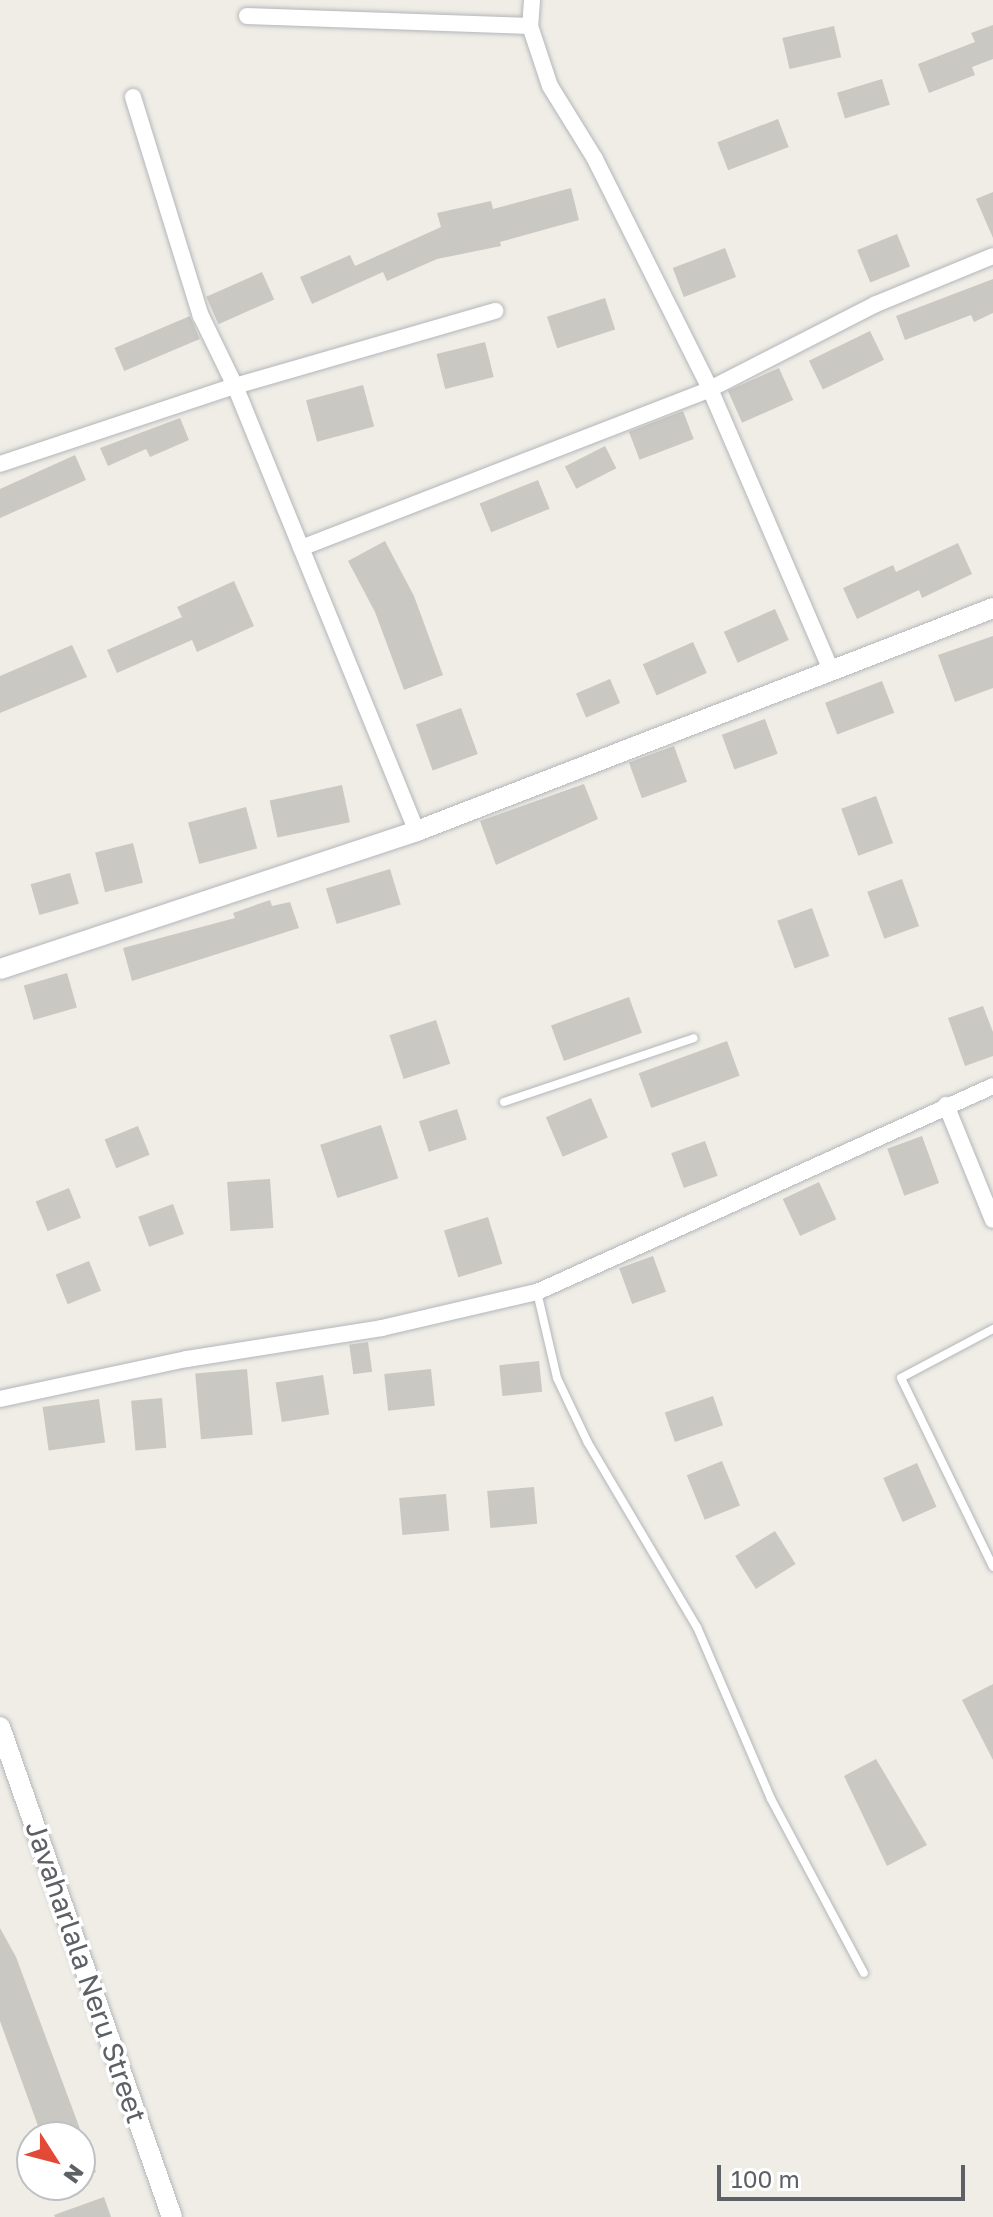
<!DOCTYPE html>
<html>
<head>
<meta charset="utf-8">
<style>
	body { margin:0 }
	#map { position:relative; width:993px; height:2217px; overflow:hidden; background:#efede6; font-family:"Golos Text",sans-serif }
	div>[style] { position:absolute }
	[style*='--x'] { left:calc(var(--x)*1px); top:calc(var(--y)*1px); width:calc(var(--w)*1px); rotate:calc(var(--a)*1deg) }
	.building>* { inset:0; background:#cac8c2; transform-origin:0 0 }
	.roads { filter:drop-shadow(0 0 2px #b3b6ba) drop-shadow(0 0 2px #b3b6ba) }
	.service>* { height:8px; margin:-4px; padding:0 4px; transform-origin:4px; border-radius:4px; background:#fff }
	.minor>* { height:16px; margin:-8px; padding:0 8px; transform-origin:8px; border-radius:8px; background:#fff }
	.tertiary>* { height:20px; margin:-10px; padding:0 10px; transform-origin:10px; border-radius:10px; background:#fff }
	span { translate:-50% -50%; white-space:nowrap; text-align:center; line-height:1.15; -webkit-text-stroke:7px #fff; paint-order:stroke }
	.street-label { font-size:28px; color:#5d6165 }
	.north { position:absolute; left:16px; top:2121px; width:80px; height:80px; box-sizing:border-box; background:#fff; border:2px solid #bec0c1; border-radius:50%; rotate:126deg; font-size:22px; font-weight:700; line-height:32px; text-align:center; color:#5d6165 }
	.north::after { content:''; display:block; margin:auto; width:28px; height:36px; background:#e34937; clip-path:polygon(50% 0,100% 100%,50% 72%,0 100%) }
	.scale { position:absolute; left:717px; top:2165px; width:248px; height:36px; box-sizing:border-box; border:4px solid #5d6165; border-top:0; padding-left:10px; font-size:24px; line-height:28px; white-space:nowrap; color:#5d6165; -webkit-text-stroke:6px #fff; paint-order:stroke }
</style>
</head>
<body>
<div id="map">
	<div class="building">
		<div style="clip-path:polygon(993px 25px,993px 59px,972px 67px,975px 75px,929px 93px,918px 64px,975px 42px,971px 33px)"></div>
		<div style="left:834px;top:26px;width:32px;height:53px;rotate:77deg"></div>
		<div style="left:882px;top:79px;width:27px;height:47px;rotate:73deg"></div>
		<div style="left:778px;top:119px;width:30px;height:65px;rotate:69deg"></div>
		<div style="clip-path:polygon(571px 188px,579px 220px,500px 242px,501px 246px,437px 259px,387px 281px,383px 272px,312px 304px,300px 277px,350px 255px,355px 266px,441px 227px,437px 213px,491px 201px,493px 209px)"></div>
		<div style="clip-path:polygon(993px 192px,993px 238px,976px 199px)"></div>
		<div style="left:897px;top:234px;width:35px;height:43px;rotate:68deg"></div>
		<div style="left:725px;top:248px;width:31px;height:56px;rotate:69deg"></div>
		<div style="left:262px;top:272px;width:30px;height:61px;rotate:66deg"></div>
		<div style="clip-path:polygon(993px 279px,993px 313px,974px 322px,971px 315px,905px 340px,896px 316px)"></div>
		<div style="left:605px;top:298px;width:33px;height:61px;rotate:72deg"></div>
		<div style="left:190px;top:316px;width:25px;height:82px;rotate:67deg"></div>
		<div style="left:870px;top:331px;width:32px;height:68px;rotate:64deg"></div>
		<div style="left:485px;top:342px;width:36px;height:50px;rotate:76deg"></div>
		<div style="left:779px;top:368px;width:35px;height:56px;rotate:66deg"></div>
		<div style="left:363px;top:385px;width:43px;height:59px;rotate:75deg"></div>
		<div style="left:683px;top:411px;width:30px;height:58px;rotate:69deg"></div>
		<div style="clip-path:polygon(180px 418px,189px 440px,150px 457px,146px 449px,108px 466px,100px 448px)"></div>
		<div style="left:605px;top:446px;width:25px;height:45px;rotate:63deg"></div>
		<div style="clip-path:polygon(75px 455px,86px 480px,0 518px,0 489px)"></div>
		<div style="left:538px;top:480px;width:31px;height:63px;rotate:68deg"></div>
		<div style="clip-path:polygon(385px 541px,414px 596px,443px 675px,404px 690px,375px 612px,348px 561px)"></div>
		<div style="clip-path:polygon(958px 543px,972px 574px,922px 598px,919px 590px,857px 619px,843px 588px,893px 565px,896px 572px)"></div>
		<div style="clip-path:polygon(234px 581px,254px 626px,197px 652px,192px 640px,117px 673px,107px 650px,182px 617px,177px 607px)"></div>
		<div style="left:775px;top:609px;width:34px;height:56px;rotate:66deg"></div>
		<div style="clip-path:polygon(993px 636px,993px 688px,955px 702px,938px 655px)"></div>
		<div style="left:693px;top:642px;width:34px;height:55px;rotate:66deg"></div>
		<div style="clip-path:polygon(72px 645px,87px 677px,0 713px,0 676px)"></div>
		<div style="left:610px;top:679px;width:26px;height:37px;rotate:67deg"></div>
		<div style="left:882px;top:681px;width:34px;height:61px;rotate:69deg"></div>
		<div style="left:461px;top:708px;width:49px;height:48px;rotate:70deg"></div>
		<div style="left:765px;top:719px;width:37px;height:46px;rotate:70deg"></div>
		<div style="left:674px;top:746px;width:38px;height:48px;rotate:70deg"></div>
		<div style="clip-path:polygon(584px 784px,598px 819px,496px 865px,480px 821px)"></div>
		<div style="left:342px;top:785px;width:38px;height:74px;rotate:78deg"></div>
		<div style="left:876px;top:796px;width:50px;height:37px;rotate:70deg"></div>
		<div style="left:246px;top:807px;width:43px;height:60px;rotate:75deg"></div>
		<div style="left:133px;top:843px;width:41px;height:39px;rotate:76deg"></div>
		<div style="left:390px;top:869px;width:37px;height:67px;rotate:73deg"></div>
		<div style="left:70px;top:873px;width:32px;height:41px;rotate:74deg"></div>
		<div style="left:902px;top:879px;width:50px;height:37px;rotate:70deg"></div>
		<div style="clip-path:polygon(270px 900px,272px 906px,290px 902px,299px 928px,132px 981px,123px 948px,235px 918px,233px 913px)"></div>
		<div style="left:812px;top:908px;width:51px;height:37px;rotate:70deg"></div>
		<div style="left:67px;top:973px;width:36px;height:45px;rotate:74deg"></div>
		<div style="left:629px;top:997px;width:38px;height:83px;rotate:70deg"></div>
		<div style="clip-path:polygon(983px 1006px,993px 1032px,993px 1056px,965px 1066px,948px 1018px)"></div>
		<div style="left:436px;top:1020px;width:46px;height:49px;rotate:72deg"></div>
		<div style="left:727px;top:1041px;width:37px;height:94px;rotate:70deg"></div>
		<div style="left:591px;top:1098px;width:43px;height:49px;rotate:67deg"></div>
		<div style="left:457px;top:1109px;width:32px;height:40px;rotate:72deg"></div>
		<div style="left:381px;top:1125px;width:56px;height:64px;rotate:72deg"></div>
		<div style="left:138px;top:1126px;width:31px;height:36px;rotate:68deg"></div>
		<div style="left:922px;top:1136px;width:50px;height:37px;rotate:70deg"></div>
		<div style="left:705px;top:1141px;width:37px;height:36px;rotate:70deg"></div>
		<div style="left:270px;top:1179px;width:49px;height:43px;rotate:86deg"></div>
		<div style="left:819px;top:1182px;width:41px;height:40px;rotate:65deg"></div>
		<div style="left:69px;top:1188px;width:32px;height:36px;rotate:68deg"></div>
		<div style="left:173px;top:1204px;width:32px;height:37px;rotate:70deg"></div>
		<div style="left:488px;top:1217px;width:49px;height:46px;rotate:73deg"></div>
		<div style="left:653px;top:1256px;width:38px;height:36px;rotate:70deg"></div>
		<div style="left:89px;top:1261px;width:32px;height:36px;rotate:68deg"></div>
		<div style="left:368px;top:1342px;width:30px;height:19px;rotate:82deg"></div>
		<div style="left:539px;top:1361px;width:31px;height:40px;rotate:84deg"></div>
		<div style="left:247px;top:1369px;width:66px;height:52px;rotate:85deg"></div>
		<div style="left:431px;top:1369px;width:37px;height:47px;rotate:84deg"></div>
		<div style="left:323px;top:1375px;width:40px;height:48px;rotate:81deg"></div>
		<div style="left:713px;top:1396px;width:31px;height:51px;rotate:71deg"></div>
		<div style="left:162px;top:1398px;width:50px;height:31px;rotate:85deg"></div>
		<div style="left:99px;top:1399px;width:44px;height:57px;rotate:82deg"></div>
		<div style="left:722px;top:1461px;width:48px;height:38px;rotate:68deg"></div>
		<div style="left:917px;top:1463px;width:48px;height:37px;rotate:66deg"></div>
		<div style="left:534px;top:1487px;width:37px;height:47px;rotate:85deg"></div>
		<div style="left:446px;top:1494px;width:37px;height:47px;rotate:85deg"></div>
		<div style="left:775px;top:1531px;width:39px;height:47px;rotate:58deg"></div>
		<div style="clip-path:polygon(993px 1684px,993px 1760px,962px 1700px)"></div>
		<div style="clip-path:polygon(876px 1759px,927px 1845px,887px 1866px,844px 1776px)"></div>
		<div style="clip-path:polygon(0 1928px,16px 1957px,96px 2172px,80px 2178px,80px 2137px,42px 2137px,0 2021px)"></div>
		<div style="clip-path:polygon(104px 2197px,111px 2217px,55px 2217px,54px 2215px)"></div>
	</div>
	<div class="roads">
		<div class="service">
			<div style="--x:504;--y:1102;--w:200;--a:-18.6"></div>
			<div style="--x:537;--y:1292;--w:88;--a:76.9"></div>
			<div style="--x:557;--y:1378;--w:72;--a:64.5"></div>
			<div style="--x:588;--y:1443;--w:214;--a:59.4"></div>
			<div style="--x:697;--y:1627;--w:187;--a:66.7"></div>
			<div style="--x:771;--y:1799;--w:197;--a:61.9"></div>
			<div style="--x:993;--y:1329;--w:104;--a:152"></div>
			<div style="--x:901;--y:1378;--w:210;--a:64"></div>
		</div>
		<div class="minor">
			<div style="--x:532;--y:0;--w:26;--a:94"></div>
			<div style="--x:530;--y:26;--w:63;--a:71.6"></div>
			<div style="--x:550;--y:86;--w:86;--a:58.3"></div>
			<div style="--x:595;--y:159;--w:257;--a:63.4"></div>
			<div style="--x:710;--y:389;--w:304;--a:66.7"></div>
			<div style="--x:247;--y:16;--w:283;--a:2"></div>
			<div style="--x:133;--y:97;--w:229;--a:72.8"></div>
			<div style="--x:201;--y:316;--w:78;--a:64.1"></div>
			<div style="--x:235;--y:386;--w:481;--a:67.8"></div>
			<div style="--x:0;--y:464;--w:248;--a:-18.4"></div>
			<div style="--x:235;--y:386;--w:271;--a:-16.1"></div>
			<div style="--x:301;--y:548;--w:439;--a:-21.2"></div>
			<div style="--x:710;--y:389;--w:186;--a:-27.1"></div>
			<div style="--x:876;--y:304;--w:126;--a:-22.3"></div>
			<div style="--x:946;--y:1105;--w:124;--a:67.8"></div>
			<div style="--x:0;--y:1399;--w:191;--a:-12.1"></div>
			<div style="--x:187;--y:1359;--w:197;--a:-9"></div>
			<div style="--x:382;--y:1328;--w:159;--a:-13.1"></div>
			<div style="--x:537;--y:1292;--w:500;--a:-24.31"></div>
		</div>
		<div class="tertiary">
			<div style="--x:0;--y:969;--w:439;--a:-18.3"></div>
			<div style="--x:417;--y:831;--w:618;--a:-21.16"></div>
			<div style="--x:0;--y:1727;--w:519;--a:70.66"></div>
		</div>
	</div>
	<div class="street-label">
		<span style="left:86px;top:1972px;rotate:71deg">Javaharlala Neru Street</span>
	</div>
	<div class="north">N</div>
	<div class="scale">100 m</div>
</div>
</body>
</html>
